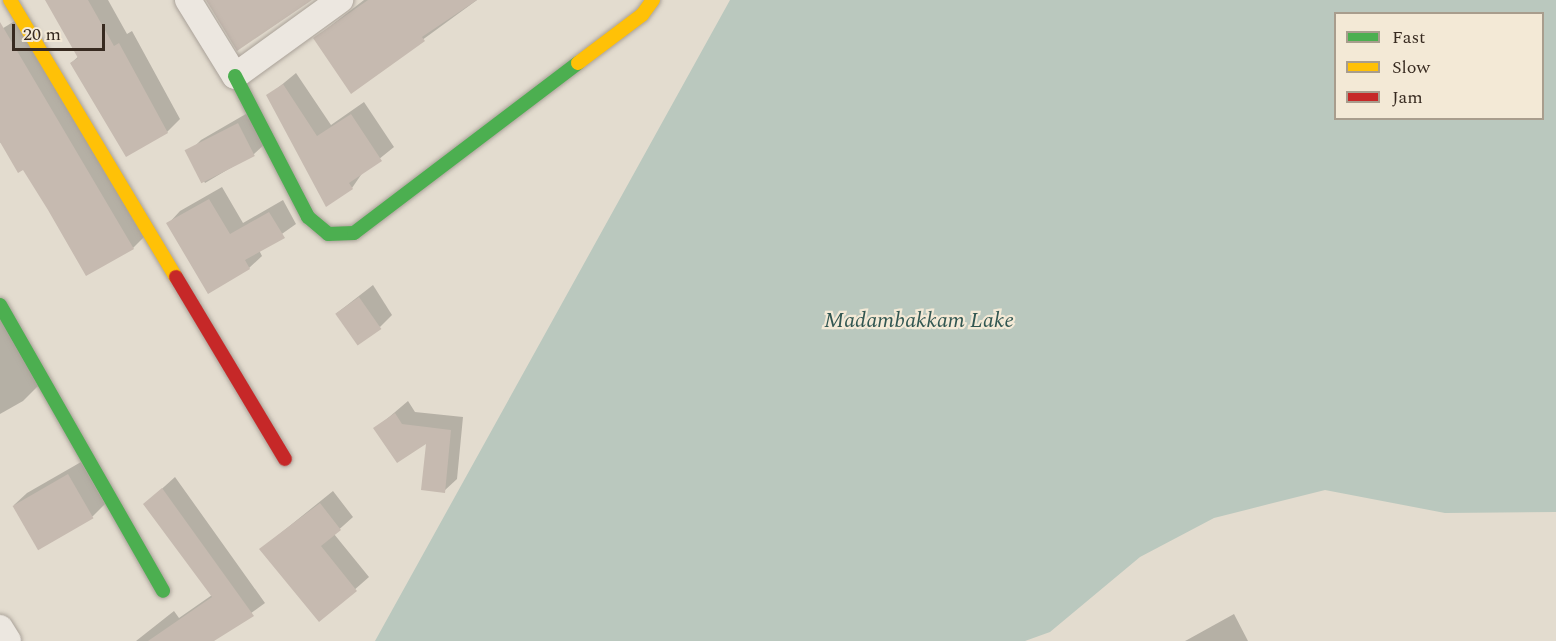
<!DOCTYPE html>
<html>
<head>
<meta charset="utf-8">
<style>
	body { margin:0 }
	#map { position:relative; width:1556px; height:641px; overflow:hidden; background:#e3dccf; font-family:Spectral,serif }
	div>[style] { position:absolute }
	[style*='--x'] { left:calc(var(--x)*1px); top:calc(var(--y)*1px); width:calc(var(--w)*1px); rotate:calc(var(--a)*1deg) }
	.water>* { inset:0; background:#bac8be }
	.shadow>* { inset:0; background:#0003 }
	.building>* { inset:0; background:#c6bab0; transform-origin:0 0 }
	.roads { filter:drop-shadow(0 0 2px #a9a198) drop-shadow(0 0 2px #a9a198) }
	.street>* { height:26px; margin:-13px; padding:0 13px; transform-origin:13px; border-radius:13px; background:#ece7e0 }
	.fast>* { height:14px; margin:-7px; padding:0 7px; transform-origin:7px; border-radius:7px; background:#4caf50 }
	.slow>* { height:14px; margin:-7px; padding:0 7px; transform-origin:7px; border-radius:7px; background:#ffc107 }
	.jam>* { height:14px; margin:-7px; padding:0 7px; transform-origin:7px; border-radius:7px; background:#c62828 }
	span { translate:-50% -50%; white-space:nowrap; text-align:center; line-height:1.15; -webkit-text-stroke:4.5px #f3e9d6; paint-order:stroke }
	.water-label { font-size:22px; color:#315651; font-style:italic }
	.legend { position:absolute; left:1334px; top:12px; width:210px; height:108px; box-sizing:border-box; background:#f3e9d6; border:2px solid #a89d8d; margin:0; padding:8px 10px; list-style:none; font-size:18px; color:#372a20 }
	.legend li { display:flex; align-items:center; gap:12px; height:30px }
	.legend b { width:30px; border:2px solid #a89d8d }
	.scale { position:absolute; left:12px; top:24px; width:93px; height:27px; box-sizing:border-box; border:3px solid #372a20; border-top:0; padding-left:8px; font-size:18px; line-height:21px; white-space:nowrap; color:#372a20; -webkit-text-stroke:4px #f3e9d6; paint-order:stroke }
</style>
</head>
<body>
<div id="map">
	<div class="water">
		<div style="clip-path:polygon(evenodd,730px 0,1556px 0,1556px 512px,1445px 513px,1325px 490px,1214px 518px,1140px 557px,1050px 632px,1025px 641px,375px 641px,730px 0,1336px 14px,1542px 14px,1542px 118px,1336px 118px,1336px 14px)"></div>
	</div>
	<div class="shadow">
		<div style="clip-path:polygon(47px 0,108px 0,127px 34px,132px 31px,180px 119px,167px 132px,126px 155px,71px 63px,79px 56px)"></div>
		<div style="clip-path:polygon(364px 0,477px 0,351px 92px,315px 38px)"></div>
		<div style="clip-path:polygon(18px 19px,146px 235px,133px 248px,23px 168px,0 142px,0 30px)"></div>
		<div style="clip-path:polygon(296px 73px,331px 125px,364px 102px,394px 147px,363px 172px,352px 188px,268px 96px)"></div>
		<div style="clip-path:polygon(251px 111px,267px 142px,254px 154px,205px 183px,188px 153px,201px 140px)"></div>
		<div style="clip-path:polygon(222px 187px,243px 223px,283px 200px,296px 224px,259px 250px,262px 256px,249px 268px,168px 224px,180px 211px)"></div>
		<div style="clip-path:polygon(373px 285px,392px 315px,380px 327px,337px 313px)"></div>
		<div style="clip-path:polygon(0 319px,38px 386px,23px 401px,0 414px)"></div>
		<div style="clip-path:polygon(408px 401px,415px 412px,463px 417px,457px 479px,444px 491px,427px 441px,375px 429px)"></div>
		<div style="clip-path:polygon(81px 462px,105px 504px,93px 516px,38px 547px,14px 505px,27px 493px)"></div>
		<div style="clip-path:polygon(175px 477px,265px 603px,213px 641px,136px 641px,174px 611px,179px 618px,212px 595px,145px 504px)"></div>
		<div style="clip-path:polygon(333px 491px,353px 517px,334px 534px,369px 577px,320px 620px,261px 549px)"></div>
		<div style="clip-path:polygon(1234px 614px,1248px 641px,1185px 641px,1187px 640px)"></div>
	</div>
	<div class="building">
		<div style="clip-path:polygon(45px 0,88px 0,114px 46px,119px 43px,168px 133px,126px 157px,70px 63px,78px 58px)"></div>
		<div style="clip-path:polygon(206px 0,312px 0,237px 51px)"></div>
		<div style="clip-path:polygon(368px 0,477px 0,422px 37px,425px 41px,351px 94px,313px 38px)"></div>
		<div style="clip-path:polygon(0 22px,134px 249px,86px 276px,48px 210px,23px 170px,18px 173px,0 142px)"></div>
		<div style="clip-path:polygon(283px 84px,317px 136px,351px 114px,382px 161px,349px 183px,353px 189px,326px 207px,266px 95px)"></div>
		<div style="left:238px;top:123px;width:37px;height:60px;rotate:63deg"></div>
		<div style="clip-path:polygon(209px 199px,230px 234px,269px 212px,285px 238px,245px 260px,250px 269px,208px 294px,166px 223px)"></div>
		<div style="left:359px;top:297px;width:39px;height:29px;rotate:55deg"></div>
		<div style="clip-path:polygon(395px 413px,402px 424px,451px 430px,445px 493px,421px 490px,426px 444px,397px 463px,373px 428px)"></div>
		<div style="left:68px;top:474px;width:51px;height:64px;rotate:60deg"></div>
		<div style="clip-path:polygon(162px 488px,254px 616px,214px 641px,148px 641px,212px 597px,143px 504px)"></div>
		<div style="clip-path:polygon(320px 503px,341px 530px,321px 546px,357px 591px,319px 622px,259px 549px)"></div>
	</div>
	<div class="roads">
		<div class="street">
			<div style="--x:188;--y:0;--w:89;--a:58.3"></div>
			<div style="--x:235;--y:76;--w:130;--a:-35.9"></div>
			<div style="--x:0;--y:628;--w:15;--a:58"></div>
		</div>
		<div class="fast">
			<div style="--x:235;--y:76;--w:159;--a:62.6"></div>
			<div style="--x:308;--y:217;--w:26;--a:40"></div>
			<div style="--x:328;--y:234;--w:26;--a:-2"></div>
			<div style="--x:354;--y:233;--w:281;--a:-37.2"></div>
			<div style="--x:0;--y:305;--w:329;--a:60.3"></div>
		</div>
		<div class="slow">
			<div style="--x:10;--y:0;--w:323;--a:59.1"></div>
			<div style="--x:578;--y:63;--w:80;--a:-36.9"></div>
			<div style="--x:642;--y:15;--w:19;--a:-54"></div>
		</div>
		<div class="jam">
			<div style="--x:176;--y:277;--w:212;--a:59.1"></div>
		</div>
	</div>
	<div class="water-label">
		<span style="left:919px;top:321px">Madambakkam Lake</span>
	</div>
	<ul class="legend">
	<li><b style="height:8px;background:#4caf50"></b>Fast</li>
	<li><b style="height:8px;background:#ffc107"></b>Slow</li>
	<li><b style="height:8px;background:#c62828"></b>Jam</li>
	</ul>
	<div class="scale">20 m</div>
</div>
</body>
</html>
